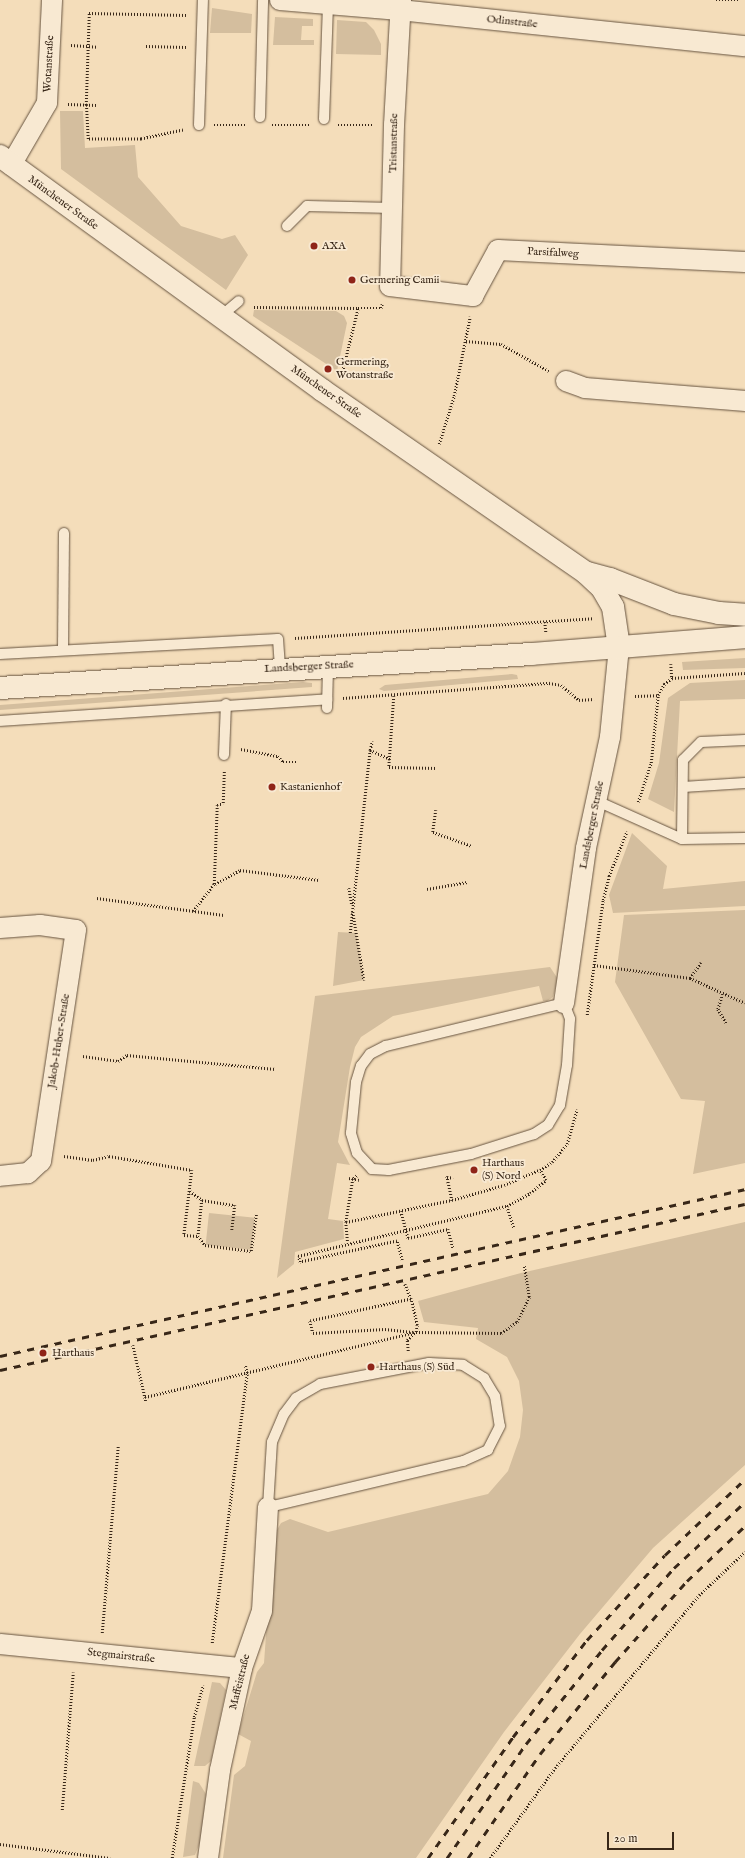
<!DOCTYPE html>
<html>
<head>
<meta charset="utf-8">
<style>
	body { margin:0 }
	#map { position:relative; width:745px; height:1858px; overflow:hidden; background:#f4ddba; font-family:"IM FELL English",serif }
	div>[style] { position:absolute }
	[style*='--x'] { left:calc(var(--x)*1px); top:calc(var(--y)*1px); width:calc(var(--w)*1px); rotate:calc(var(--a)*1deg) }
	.green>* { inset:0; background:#d4be9e; transform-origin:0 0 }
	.path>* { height:2.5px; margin-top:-1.25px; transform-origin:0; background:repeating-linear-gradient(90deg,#382718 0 1px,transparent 0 3px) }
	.roads { filter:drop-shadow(0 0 1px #675440) drop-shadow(0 0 1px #675440) }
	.lane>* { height:10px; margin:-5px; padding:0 5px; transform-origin:5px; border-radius:5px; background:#f8e9d2 }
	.street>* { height:20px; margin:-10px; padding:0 10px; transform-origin:10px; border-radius:10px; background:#f8e9d2 }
	.secondary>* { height:22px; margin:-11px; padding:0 11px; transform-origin:11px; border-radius:11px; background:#f8e9d2 }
	.rail>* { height:3px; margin-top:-1.5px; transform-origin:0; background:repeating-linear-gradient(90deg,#382718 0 7px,transparent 0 14px) }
	.dots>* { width:11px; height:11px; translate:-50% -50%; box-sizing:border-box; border:2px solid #f8e9d2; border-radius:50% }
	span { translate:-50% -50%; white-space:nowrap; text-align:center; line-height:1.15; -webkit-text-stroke:3.5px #f8e9d2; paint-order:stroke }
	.street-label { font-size:11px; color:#382718 }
	.poi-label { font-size:11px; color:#382718 }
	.left { translate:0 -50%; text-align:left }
	.scale { position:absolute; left:607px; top:1832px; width:67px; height:18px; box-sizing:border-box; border:2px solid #382718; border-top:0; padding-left:5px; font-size:12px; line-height:14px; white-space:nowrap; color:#382718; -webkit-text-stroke:3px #f8e9d2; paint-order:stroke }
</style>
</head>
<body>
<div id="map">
	<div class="green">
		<div style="clip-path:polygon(212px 8px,252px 14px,251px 33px,210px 33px)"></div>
		<div style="clip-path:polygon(275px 17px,313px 19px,313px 26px,302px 26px,301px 40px,314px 40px,314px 45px,273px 45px)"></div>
		<div style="clip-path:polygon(337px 20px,366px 22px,374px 30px,381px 44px,381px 55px,336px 54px)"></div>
		<div style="clip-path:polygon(60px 111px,83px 111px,85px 148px,135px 145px,138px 177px,181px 226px,222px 239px,235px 235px,248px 255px,226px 290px,61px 169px)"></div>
		<div style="clip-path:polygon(254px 310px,336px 311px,344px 316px,347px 323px,337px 371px,253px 316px)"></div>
		<div style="clip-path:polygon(745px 658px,745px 668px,683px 670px,682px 662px)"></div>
		<div style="clip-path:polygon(512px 674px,517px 675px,518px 679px,384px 691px,379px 689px,385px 685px)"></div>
		<div style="clip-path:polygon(745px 680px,745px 699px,680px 701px,674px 812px,648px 799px,659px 763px,668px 698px,690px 683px)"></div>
		<div style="clip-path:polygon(303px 682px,312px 683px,312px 687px,0 710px,0 705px)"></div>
		<div style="clip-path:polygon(632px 833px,667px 866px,663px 889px,745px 881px,745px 906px,613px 913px,609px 895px)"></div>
		<div style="clip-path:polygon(745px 910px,745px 1163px,693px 1174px,705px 1101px,681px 1099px,615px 982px,624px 915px)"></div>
		<div style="clip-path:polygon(338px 932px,356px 933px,364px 980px,333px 986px)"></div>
		<div style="clip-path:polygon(550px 967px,558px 979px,553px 997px,547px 1001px,543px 1001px,539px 986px,393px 1016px,361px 1037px,355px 1047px,350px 1067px,338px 1142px,350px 1165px,337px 1163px,328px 1219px,343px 1221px,344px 1239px,295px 1252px,294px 1264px,277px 1278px,315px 996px)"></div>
		<div style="left:209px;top:1213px;width:46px;height:32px;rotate:6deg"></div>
		<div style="clip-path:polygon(745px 1222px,745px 1465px,653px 1548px,580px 1634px,504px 1732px,416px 1858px,223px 1858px,234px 1775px,245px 1766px,251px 1741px,238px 1734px,257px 1672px,264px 1663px,273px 1537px,281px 1523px,290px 1519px,328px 1532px,488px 1494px,508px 1471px,520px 1437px,523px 1410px,519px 1381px,507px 1357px,476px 1339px,478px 1328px,424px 1322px,418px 1301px,521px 1273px)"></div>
		<div style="clip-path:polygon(212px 1682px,220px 1683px,226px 1690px,211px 1761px,205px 1766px,194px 1766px)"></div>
		<div style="clip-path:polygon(193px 1781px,199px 1783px,206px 1794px,201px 1840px,195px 1855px,183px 1857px)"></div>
	</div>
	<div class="path">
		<div style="--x:716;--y:0;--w:22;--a:0"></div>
		<div style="--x:71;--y:45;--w:26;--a:4"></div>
		<div style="--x:146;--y:46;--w:40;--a:1.4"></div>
		<div style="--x:68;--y:104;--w:28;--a:2"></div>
		<div style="--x:214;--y:125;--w:33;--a:0"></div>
		<div style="--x:272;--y:125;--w:37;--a:0"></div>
		<div style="--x:338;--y:125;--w:35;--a:0"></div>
		<div style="--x:183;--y:130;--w:43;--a:167.9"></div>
		<div style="--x:141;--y:139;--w:53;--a:180"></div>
		<div style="--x:88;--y:139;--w:34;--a:-93"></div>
		<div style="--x:86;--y:105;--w:92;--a:-88.1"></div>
		<div style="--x:89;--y:13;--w:97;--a:1.2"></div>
		<div style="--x:254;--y:307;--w:104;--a:0.6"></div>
		<div style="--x:466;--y:341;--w:35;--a:5"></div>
		<div style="--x:501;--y:344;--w:55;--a:29.4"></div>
		<div style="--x:341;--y:377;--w:71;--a:-76.2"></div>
		<div style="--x:358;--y:308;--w:23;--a:0"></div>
		<div style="--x:381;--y:308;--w:4;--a:-76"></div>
		<div style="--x:439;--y:444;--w:50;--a:-72.6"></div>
		<div style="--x:454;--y:396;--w:81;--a:-78.6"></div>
		<div style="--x:545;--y:622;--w:10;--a:84"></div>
		<div style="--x:295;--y:638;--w:299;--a:-3.8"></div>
		<div style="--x:671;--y:664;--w:14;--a:86"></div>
		<div style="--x:394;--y:696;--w:71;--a:94"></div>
		<div style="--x:389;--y:767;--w:48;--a:1.2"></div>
		<div style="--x:635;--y:696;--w:23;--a:-2"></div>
		<div style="--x:343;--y:698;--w:207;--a:-4.2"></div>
		<div style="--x:549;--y:683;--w:12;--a:9"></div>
		<div style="--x:561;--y:685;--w:23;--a:40"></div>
		<div style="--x:579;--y:700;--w:15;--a:-4"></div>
		<div style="--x:241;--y:749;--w:38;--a:11"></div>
		<div style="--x:278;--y:756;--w:8;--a:50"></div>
		<div style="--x:283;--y:762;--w:13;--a:0"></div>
		<div style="--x:370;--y:750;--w:9;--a:-77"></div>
		<div style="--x:638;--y:802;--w:41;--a:-71.6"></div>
		<div style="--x:651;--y:763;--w:68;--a:-84.1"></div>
		<div style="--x:658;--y:695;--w:13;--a:-61"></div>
		<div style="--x:664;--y:684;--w:10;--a:-37"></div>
		<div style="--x:672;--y:678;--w:73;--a:-3.9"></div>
		<div style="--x:436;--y:810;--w:22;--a:98"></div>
		<div style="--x:433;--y:832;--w:41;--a:19.7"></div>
		<div style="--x:215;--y:884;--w:29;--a:-29"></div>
		<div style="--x:240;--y:870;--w:80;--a:7.2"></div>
		<div style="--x:349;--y:888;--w:17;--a:80"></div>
		<div style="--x:427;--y:889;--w:41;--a:-9.9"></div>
		<div style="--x:97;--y:898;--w:128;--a:7.6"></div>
		<div style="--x:193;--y:911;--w:34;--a:-52"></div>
		<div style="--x:214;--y:884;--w:79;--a:-87.8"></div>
		<div style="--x:217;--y:805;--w:6;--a:-18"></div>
		<div style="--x:223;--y:803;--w:33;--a:-88"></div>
		<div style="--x:353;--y:912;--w:69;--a:80.8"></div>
		<div style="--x:350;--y:933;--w:184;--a:-83.8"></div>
		<div style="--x:370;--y:750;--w:22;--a:24"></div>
		<div style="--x:594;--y:965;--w:97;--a:7.7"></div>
		<div style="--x:690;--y:978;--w:60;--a:24.4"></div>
		<div style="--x:690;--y:978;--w:19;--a:-55"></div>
		<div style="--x:723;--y:994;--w:16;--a:108"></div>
		<div style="--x:718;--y:1009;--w:17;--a:59"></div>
		<div style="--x:587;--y:1015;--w:116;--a:-82.1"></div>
		<div style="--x:603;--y:900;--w:25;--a:-76"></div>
		<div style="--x:609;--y:876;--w:48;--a:-68.2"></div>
		<div style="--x:83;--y:1056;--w:35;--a:8"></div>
		<div style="--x:118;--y:1061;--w:11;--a:-34"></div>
		<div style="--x:127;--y:1055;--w:149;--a:5.4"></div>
		<div style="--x:64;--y:1156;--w:29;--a:8"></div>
		<div style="--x:93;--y:1160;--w:16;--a:-14"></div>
		<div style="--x:109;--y:1156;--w:84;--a:9.6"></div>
		<div style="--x:192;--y:1170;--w:65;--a:97"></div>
		<div style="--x:184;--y:1235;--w:14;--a:4"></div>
		<div style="--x:357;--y:1176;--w:5;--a:143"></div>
		<div style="--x:353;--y:1179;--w:44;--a:99.2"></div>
		<div style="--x:346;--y:1222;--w:108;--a:-11.7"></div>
		<div style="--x:452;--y:1200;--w:54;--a:-16.1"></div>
		<div style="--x:504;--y:1185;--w:39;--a:-23"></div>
		<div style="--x:540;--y:1170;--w:14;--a:-34"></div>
		<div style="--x:552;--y:1162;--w:23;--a:-50"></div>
		<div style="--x:567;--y:1144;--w:36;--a:-74"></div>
		<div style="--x:447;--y:1176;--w:25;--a:78"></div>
		<div style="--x:349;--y:1178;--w:10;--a:11"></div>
		<div style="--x:447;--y:1178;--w:6;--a:-9"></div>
		<div style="--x:190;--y:1191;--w:15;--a:37"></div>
		<div style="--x:202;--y:1200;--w:33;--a:9"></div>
		<div style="--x:235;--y:1205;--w:25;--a:97"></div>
		<div style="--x:202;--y:1200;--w:36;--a:96"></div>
		<div style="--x:198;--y:1236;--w:11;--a:52"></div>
		<div style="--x:205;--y:1245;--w:46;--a:7.4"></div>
		<div style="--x:251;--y:1251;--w:37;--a:-82"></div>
		<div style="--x:507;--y:1206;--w:23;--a:72"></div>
		<div style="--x:401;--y:1211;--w:28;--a:75"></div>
		<div style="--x:408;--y:1238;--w:41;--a:-12.7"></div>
		<div style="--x:448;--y:1229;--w:20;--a:75"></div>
		<div style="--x:346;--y:1222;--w:21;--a:85"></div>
		<div style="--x:402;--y:1260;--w:20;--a:-105"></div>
		<div style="--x:397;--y:1241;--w:99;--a:167.8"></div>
		<div style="--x:300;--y:1262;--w:6;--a:-108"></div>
		<div style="--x:298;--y:1256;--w:215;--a:-13.5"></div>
		<div style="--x:507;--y:1206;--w:26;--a:-29"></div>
		<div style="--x:530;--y:1193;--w:21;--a:-39"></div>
		<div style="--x:546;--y:1180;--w:12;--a:-121"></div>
		<div style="--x:405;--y:1284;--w:16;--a:68"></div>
		<div style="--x:133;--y:1345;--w:53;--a:77"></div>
		<div style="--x:145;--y:1397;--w:279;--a:-13.5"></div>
		<div style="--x:416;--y:1332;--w:85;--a:0.7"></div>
		<div style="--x:501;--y:1333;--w:19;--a:-35"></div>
		<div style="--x:517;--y:1322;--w:28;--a:-64"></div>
		<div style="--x:529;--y:1297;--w:32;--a:-99"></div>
		<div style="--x:408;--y:1351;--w:11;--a:-95"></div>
		<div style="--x:407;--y:1340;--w:12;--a:-42"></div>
		<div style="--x:416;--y:1332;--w:7;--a:-82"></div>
		<div style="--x:417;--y:1325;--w:27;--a:-103"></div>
		<div style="--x:411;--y:1299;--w:103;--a:167.7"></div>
		<div style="--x:310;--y:1321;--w:12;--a:76"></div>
		<div style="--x:313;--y:1333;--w:72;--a:-3.2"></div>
		<div style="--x:385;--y:1329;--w:28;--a:6"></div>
		<div style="--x:145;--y:1397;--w:5;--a:79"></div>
		<div style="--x:102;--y:1633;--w:188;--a:-85.1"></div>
		<div style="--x:212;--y:1643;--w:272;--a:-82.6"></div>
		<div style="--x:247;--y:1373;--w:8;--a:-104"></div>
		<div style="--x:62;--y:1810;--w:138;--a:-85.4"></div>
		<div style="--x:0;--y:1844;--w:111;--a:7.3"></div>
		<div style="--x:172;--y:1858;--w:143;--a:-81.1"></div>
		<div style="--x:194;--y:1717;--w:33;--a:-74"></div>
		<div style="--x:490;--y:1858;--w:111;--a:-54.2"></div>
		<div style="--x:555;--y:1768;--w:225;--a:-50.2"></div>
		<div style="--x:699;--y:1595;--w:63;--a:-43.1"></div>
	</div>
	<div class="roads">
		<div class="lane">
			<div style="--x:260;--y:117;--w:117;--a:-88.5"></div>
			<div style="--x:324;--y:119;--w:115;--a:-88"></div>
			<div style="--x:199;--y:125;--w:125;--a:-88.2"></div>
			<div style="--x:287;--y:226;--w:28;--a:-45"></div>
			<div style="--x:307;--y:206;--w:86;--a:1.3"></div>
			<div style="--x:221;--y:316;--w:23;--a:-40"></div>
			<div style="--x:63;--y:649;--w:116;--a:-89.5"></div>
			<div style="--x:0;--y:654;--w:278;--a:-3.1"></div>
			<div style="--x:278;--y:639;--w:29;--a:86"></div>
			<div style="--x:327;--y:708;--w:41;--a:-88.6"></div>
			<div style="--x:0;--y:721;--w:328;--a:-3.8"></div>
			<div style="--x:224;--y:755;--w:51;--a:-87.8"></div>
			<div style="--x:683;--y:787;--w:62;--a:-3.7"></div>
			<div style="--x:597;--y:801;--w:93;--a:24.1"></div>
			<div style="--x:682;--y:839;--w:63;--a:-0.9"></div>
			<div style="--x:682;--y:839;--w:79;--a:-89.3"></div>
			<div style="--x:683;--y:760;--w:25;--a:-45"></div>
			<div style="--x:701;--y:742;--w:44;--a:-2.6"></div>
			<div style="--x:564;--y:1003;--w:17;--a:69"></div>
			<div style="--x:570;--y:1019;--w:46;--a:93.7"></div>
			<div style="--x:567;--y:1065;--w:41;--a:99.9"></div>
			<div style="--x:560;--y:1105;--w:23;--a:121"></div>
			<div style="--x:548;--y:1125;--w:17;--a:147"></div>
			<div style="--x:534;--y:1134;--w:66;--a:162.4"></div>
			<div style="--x:471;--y:1154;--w:84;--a:169"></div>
			<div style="--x:389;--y:1170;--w:17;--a:-177"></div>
			<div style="--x:372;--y:1169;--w:22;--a:-133"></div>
			<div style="--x:357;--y:1153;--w:21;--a:-107"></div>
			<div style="--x:351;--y:1133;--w:51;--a:-84.4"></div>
			<div style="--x:356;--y:1082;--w:17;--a:-73"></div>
			<div style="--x:361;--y:1066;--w:15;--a:-53"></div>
			<div style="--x:370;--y:1054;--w:18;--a:-27"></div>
			<div style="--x:386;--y:1046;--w:183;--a:-13.6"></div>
			<div style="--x:429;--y:1363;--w:34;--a:3"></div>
			<div style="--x:463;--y:1365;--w:25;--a:32"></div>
			<div style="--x:484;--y:1378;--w:21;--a:59"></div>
			<div style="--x:495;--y:1396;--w:30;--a:81"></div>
			<div style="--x:500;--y:1426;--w:27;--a:117"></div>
			<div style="--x:488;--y:1450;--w:27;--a:156"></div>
			<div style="--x:463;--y:1461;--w:200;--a:166.7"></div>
			<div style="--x:268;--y:1507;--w:65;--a:-86.5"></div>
			<div style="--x:272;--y:1442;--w:30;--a:-67"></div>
			<div style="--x:284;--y:1414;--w:20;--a:-53"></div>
			<div style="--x:296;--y:1398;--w:28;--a:-30"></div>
			<div style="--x:320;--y:1384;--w:111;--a:-10.9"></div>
		</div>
		<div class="street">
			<div style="--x:280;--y:0;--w:120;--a:4.8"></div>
			<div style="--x:400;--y:10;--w:347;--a:6"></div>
			<div style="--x:401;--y:0;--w:125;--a:93.2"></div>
			<div style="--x:394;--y:125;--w:161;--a:91.4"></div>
			<div style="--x:390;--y:286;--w:84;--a:6.9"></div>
			<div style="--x:473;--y:296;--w:52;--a:-61.5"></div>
			<div style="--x:498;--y:250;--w:247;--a:2.8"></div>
			<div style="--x:11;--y:165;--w:72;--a:-59.9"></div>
			<div style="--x:47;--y:103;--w:103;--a:-87.2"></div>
			<div style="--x:566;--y:381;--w:20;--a:20"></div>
			<div style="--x:585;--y:388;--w:161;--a:4.6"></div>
			<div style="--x:0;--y:928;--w:40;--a:-4.3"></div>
			<div style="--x:40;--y:925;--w:36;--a:8"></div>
			<div style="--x:76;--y:930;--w:234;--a:98.6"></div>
			<div style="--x:41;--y:1161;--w:18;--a:137"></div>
			<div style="--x:28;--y:1173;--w:28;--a:174"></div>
			<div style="--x:564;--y:1003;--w:157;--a:-81.9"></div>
			<div style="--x:586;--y:848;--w:114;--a:-77.8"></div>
			<div style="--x:610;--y:737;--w:90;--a:-84.3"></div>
			<div style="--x:0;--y:1644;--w:243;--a:5.7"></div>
			<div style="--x:208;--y:1858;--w:89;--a:-82.2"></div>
			<div style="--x:220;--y:1770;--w:104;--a:-77.8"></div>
			<div style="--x:242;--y:1668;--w:60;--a:-70.7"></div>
			<div style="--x:262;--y:1611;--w:104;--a:-86.7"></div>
		</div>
		<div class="secondary">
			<div style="--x:0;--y:156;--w:398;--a:36"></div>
			<div style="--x:322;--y:390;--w:321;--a:34.7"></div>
			<div style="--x:586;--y:573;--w:22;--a:43"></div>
			<div style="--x:602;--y:588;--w:22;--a:60"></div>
			<div style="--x:613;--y:607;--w:40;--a:81.5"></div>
			<div style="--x:587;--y:573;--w:24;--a:15"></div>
			<div style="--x:610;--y:579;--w:69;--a:21.3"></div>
			<div style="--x:674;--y:604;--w:46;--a:11.3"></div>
			<div style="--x:719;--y:613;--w:26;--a:4"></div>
			<div style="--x:0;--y:688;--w:532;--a:-3.66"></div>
			<div style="--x:531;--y:654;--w:215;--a:-4.5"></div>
		</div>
	</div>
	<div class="rail">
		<div style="--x:0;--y:1356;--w:763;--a:-12.63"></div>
		<div style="--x:0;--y:1370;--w:763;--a:-12.56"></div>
		<div style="--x:428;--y:1858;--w:148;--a:-54.9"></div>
		<div style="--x:513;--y:1737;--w:122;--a:-52.7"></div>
		<div style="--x:587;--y:1640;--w:115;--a:-47.5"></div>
		<div style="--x:665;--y:1555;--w:110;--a:-43.5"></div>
		<div style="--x:447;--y:1858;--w:139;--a:-55.3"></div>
		<div style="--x:526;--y:1744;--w:121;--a:-51"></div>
		<div style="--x:602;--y:1650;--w:109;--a:-48.7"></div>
		<div style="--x:674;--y:1568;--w:97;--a:-42.9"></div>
		<div style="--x:468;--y:1858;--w:126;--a:-55.3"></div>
		<div style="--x:540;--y:1754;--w:119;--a:-50.8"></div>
		<div style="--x:615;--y:1662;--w:108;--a:-48.4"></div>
		<div style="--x:687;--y:1581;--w:80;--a:-43.5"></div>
	</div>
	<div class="dots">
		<div style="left:314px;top:246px;background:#8f2418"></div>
		<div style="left:352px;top:280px;background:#8f2418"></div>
		<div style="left:328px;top:369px;background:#8f2418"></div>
		<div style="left:272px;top:787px;background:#8f2418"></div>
		<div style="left:474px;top:1170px;background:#8f2418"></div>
		<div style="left:43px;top:1353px;background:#8f2418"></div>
		<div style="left:371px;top:1367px;background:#8f2418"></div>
	</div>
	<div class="street-label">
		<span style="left:512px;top:22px;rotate:6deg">Odinstraße</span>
		<span style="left:49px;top:64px;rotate:-87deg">Wotanstraße</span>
		<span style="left:394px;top:143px;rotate:-89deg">Tristanstraße</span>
		<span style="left:63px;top:203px;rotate:36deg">Münchener Straße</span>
		<span style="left:553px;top:253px;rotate:3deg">Parsifalweg</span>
		<span style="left:326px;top:392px;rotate:35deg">Münchener Straße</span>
		<span style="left:309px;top:667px;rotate:-3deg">Landsberger Straße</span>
		<span style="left:592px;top:825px;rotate:-79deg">Landsberger Straße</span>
		<span style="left:59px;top:1041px;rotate:-81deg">Jakob-Huber-Straße</span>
		<span style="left:121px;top:1656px;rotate:6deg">Stegmairstraße</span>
		<span style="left:240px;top:1682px;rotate:-76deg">Maffeistraße</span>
	</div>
	<div class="poi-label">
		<span class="left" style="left:322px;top:246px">AXA</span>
		<span class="left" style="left:360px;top:280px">Germering Camii</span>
		<span class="left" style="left:336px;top:369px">Germering,<br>Wotanstraße</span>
		<span class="left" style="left:280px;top:787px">Kastanienhof</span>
		<span class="left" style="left:482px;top:1170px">Harthaus<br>(S) Nord</span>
		<span class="left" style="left:52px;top:1353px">Harthaus</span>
		<span class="left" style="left:379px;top:1367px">Harthaus (S) Süd</span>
	</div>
	<div class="scale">20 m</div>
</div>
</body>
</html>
